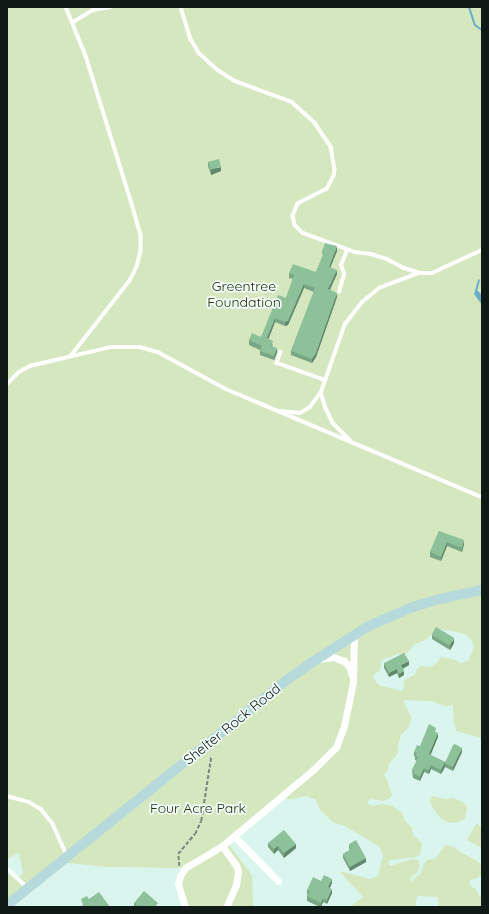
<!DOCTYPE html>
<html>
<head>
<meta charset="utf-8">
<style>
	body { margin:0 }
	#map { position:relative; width:489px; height:914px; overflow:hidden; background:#daf5ed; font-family:Quicksand,sans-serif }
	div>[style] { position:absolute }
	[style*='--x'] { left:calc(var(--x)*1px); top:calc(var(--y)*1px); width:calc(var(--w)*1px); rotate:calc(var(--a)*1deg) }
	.green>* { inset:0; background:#d4e7be }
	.water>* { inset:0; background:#6caec9 }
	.stream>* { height:2px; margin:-1px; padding:0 1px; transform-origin:1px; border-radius:1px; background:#6caec9 }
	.path>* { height:1.5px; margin-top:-0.75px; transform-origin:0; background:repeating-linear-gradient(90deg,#758782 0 4px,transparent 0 6px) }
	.service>* { height:3.5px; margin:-1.75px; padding:0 1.75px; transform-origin:1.75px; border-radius:1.75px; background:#fff }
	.minor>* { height:7px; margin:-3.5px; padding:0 3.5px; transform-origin:3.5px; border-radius:3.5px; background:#fff }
	.secondary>* { height:10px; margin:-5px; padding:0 5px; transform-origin:5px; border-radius:5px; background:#b6dadc }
	.wall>* { inset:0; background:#79a684 }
	.shaded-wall>* { inset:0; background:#63876c }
	.building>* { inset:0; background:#8dc19a; transform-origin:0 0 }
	span { translate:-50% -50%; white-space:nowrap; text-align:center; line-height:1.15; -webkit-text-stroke:3.5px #f3fefb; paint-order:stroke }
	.park-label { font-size:14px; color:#213007 }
	.street-label { font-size:14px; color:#0f1916 }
	.frame { position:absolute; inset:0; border:8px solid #0f1916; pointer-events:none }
</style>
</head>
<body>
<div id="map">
	<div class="green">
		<div style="clip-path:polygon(evenodd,7px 7px,482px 7px,482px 738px,456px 731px,454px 723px,453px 705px,445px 706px,431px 701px,403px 700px,411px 717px,409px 727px,401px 735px,398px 746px,398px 753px,389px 764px,388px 770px,383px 776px,386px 777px,392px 795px,390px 798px,383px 801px,370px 799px,367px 804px,373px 806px,382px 804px,392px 806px,402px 813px,405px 821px,412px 827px,413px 836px,417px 838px,422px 843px,420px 854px,416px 857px,390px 860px,388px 863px,390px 866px,412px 859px,418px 860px,420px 865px,418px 871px,410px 879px,411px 882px,421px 873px,423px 865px,427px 860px,436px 858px,445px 845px,454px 847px,460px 852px,479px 862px,482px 866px,482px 874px,477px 878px,470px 880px,470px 886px,476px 889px,479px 896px,482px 896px,482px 907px,439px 907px,438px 897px,417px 896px,415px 907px,350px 907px,363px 897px,339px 871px,370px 879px,378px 876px,383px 856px,380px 847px,347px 827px,333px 822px,320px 810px,316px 800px,307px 796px,292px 799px,280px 798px,227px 842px,252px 875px,253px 907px,185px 907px,178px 887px,185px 868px,106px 867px,61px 862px,7px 905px,7px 873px,17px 880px,23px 873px,19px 853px,7px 859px,7px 7px,440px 629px,466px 634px,472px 641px,474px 647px,469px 660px,461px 663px,452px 659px,441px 657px,437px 663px,430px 667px,421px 666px,417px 669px,415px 675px,406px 679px,404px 682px,404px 688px,402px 691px,381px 686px,377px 683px,373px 677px,374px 674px,380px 671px,381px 662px,385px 658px,392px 657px,396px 654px,405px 655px,415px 644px,426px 640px,435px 630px,440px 629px)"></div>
		<div style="clip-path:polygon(432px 796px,445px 799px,453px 798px,463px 802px,467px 807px,465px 819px,457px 822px,450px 823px,441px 819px,434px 810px,430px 802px)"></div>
		<div style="clip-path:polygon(476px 824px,482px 827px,482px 848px,467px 840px)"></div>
	</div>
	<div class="water">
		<div style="clip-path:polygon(476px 289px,482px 295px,482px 305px,474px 294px)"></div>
	</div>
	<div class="stream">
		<div style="--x:469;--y:7;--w:19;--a:72"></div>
		<div style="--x:475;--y:25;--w:9;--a:36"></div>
		<div style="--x:476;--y:291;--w:11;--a:-75"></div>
	</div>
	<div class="path">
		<div style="--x:179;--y:866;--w:12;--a:-95"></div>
		<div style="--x:178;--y:854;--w:26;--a:-50"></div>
		<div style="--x:195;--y:834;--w:14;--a:-65"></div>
		<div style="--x:201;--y:821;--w:65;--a:-81.1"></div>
	</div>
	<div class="service">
		<div style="--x:66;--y:7;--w:53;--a:67.8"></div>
		<div style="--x:86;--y:56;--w:155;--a:72.7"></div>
		<div style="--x:132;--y:204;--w:32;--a:74"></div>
		<div style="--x:141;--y:235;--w:16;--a:90"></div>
		<div style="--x:141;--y:251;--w:16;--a:104"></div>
		<div style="--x:137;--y:267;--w:16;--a:117"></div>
		<div style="--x:130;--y:281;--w:94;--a:128.1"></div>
		<div style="--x:181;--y:7;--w:34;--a:73"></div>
		<div style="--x:191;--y:39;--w:16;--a:60"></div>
		<div style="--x:199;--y:53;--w:25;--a:42"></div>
		<div style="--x:218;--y:70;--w:20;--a:33"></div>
		<div style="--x:235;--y:81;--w:61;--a:20.2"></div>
		<div style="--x:292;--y:102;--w:31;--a:42"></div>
		<div style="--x:315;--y:123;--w:29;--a:56"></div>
		<div style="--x:331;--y:147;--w:22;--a:80"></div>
		<div style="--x:335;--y:169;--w:7;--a:98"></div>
		<div style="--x:334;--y:176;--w:15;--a:118"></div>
		<div style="--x:327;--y:189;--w:33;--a:153"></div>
		<div style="--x:298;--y:204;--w:13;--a:113"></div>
		<div style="--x:293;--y:216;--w:9;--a:77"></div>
		<div style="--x:295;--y:225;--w:11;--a:45"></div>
		<div style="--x:303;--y:233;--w:55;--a:20.1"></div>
		<div style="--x:355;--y:252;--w:16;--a:7"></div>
		<div style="--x:371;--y:254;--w:17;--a:17"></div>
		<div style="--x:387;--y:259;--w:19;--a:28"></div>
		<div style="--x:404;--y:268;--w:17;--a:17"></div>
		<div style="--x:420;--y:273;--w:12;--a:0"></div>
		<div style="--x:432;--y:273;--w:55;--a:-24.7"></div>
		<div style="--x:73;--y:22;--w:23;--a:-31"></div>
		<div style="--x:93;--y:10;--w:17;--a:-10"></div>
		<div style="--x:339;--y:292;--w:19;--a:-74"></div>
		<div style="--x:344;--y:274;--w:9;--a:-108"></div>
		<div style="--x:341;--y:265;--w:16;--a:-68"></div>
		<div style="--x:281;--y:352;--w:12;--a:110"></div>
		<div style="--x:277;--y:363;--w:51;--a:19.5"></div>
		<div style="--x:7;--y:384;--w:17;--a:-45"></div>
		<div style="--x:19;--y:372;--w:13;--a:-29"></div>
		<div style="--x:30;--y:366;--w:83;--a:-13.2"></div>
		<div style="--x:111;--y:347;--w:29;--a:0"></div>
		<div style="--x:140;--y:347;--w:19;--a:16"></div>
		<div style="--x:158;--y:352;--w:77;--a:28.6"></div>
		<div style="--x:226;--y:389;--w:278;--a:22.9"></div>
		<div style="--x:321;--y:392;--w:17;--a:73"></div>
		<div style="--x:326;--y:408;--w:17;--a:65"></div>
		<div style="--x:333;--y:423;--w:24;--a:45"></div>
		<div style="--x:281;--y:411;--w:19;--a:6"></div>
		<div style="--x:300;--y:413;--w:12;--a:-31"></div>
		<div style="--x:310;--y:407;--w:19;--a:-54"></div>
		<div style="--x:321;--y:392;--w:72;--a:-70.6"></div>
		<div style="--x:345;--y:324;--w:28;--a:-52"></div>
		<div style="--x:362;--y:302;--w:22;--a:-39"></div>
		<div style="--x:379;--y:288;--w:43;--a:-20.6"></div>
		<div style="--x:7;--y:796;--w:23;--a:15"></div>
		<div style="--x:29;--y:802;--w:14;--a:30"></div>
		<div style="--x:41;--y:809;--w:19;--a:51"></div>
		<div style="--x:53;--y:824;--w:34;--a:66"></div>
		<div style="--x:7;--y:868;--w:28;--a:44"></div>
	</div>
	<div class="minor">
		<div style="--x:320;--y:659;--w:13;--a:-9"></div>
		<div style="--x:333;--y:657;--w:12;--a:20"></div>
		<div style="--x:344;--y:661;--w:7;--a:45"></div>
		<div style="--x:349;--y:666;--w:9;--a:72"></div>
		<div style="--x:234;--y:836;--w:63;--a:45.6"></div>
		<div style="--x:222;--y:846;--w:24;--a:54"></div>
		<div style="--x:236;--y:865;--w:6;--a:72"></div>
		<div style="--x:238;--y:871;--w:14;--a:98"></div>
		<div style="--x:236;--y:885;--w:24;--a:114"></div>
		<div style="--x:185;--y:907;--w:24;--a:-107"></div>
		<div style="--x:178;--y:884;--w:8;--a:-76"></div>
		<div style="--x:180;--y:876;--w:9;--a:-58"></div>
		<div style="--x:185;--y:868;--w:43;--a:-30.7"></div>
		<div style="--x:222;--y:846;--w:119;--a:-39.9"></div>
		<div style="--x:313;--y:770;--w:33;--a:-45"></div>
		<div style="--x:336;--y:747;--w:22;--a:-69"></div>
		<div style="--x:344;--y:726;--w:45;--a:-78.4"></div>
		<div style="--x:353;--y:682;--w:47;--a:-88.8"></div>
	</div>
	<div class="secondary">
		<div style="--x:7;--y:905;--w:356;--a:-38.8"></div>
		<div style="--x:284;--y:682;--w:33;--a:-35"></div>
		<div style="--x:311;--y:663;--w:67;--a:-32.7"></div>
		<div style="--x:367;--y:627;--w:47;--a:-23.8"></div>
		<div style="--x:410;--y:608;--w:27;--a:-17"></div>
		<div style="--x:436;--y:600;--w:47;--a:-12.3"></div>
	</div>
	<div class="wall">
		<div style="clip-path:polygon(208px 162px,221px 171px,211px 175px,208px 166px)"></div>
		<div style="clip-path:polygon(322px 251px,337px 251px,330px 267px,337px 274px,330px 290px,337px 297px,316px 357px,312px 363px,291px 355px,291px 351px,314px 292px,304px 288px,288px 325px,285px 326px,275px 322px,268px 339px,273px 345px,272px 346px,277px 352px,274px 360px,260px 355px,260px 350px,249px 345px,249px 340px,261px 337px,286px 298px,293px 279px,289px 278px,289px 273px,316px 272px,323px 256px)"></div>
		<div style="clip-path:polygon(439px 531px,464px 544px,462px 552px,447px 546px,441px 561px,430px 557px,430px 552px)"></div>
		<div style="clip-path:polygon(432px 635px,454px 643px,450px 650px,432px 639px)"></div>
		<div style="clip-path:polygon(384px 663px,409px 665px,403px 669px,404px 675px,399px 678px,397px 673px,389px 677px,384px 668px)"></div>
		<div style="clip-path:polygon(436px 732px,438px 737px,430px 755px,445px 762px,462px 752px,453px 771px,445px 767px,441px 774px,431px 769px,429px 774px,424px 772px,420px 781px,413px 778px,412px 770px,417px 761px,415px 760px,415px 757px,414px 756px,414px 752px)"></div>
		<div style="clip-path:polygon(268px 843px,296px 848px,284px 858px,278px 850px,274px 854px,268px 847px)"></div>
		<div style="clip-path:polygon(349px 844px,366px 862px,350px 871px,343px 858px,343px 854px,350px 850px,349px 848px)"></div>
		<div style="clip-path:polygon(321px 881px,332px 883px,330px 888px,332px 893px,327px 904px,323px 902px,321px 907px,320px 907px,307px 901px,307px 896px,308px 895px,307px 894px,307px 890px)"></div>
		<div style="clip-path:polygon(134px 903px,158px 907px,134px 907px)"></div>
	</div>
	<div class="shaded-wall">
		<div style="clip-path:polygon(221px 167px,221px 171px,211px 175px,211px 170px)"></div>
		<div style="clip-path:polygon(337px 246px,337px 251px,329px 271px,329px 267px)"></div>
		<div style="clip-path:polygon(337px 270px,337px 274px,328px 293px,328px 289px)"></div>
		<div style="clip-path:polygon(304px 284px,304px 288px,288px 325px,285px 326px,285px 322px)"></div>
		<div style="clip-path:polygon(337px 293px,337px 297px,316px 357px,312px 363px,312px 359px)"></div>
		<div style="clip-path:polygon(275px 318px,275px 322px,267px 343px,267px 338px)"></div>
		<div style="clip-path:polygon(277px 348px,277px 352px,274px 360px,274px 356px)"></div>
		<div style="clip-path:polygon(464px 540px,464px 544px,462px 552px,462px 548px)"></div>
		<div style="clip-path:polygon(447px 542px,447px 546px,441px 561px,441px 557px)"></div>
		<div style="clip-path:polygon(454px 638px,454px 643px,450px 650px,450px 646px)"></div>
		<div style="clip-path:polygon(409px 661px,409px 665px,401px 669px,401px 665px)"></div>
		<div style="clip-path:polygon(397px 669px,397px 673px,389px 677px,389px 673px)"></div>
		<div style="clip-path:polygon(404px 671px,404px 675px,399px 678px,399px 674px)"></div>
		<div style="clip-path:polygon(438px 733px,438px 737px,429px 759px,429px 754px)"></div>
		<div style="clip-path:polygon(462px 748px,462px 752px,453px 771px,453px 767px)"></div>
		<div style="clip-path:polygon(445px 762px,445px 767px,441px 774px,441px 770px)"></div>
		<div style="clip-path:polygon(431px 765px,431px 769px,429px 774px,429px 770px)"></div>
		<div style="clip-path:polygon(424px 768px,424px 772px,420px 781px,420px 777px)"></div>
		<div style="clip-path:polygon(296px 844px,296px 848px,284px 858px,284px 853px)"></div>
		<div style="clip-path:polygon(278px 846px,278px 850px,274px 854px,274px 849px)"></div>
		<div style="clip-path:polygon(366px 858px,366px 862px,350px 871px,350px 867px)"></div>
		<div style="clip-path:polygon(332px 879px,332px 883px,328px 891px,328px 887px)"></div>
		<div style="clip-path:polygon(332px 889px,332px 893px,327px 904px,327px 900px)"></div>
		<div style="clip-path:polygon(323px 898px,323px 902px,321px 907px,321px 903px)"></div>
	</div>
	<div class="building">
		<div style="left:219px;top:159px;width:8px;height:11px;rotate:76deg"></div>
		<div style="clip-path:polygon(325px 243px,337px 246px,329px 267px,337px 270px,328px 289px,337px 293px,316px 353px,312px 359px,291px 351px,315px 288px,304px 284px,288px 321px,285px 322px,275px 318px,267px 338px,273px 341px,271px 346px,277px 348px,274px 356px,260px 351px,262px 346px,249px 340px,252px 333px,261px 337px,278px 295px,286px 298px,294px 275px,289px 273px,293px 264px,316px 272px,324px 252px,322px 251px)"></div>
		<div style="clip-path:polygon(439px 531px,464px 540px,462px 548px,447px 542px,441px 557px,430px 552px)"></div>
		<div style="left:436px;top:627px;width:21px;height:9px;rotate:31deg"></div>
		<div style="clip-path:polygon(404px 653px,409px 661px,401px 665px,404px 671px,399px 674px,397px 669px,389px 673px,384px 663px)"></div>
		<div style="clip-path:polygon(429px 724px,436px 728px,435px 732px,438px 733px,429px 754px,445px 762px,441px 770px,431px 765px,429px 770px,424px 768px,420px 777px,413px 773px,414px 771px,412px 770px,418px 757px,415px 756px,417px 753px,414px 752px,417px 745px,420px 746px)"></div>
		<div style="clip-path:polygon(455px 744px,462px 748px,453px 767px,445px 763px,453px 745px)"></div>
		<div style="clip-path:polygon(284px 830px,296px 844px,284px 853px,278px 846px,274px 849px,268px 843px)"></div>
		<div style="clip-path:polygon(356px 840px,366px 858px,350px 867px,343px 854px,351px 849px,349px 844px)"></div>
		<div style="clip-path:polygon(324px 875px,332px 879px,328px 887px,332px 889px,327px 900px,323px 898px,321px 903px,307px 896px,310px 891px,307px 890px,313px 877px,321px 881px)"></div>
		<div style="clip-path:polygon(144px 891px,158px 903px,155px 907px,138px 907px,134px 903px)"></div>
		<div style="clip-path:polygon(99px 892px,110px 907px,80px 907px,83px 905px,81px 899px,87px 896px,89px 899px)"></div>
	</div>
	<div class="park-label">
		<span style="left:244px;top:294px">Greentree<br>Foundation</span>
		<span style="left:198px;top:808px">Four Acre Park</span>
	</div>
	<div class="street-label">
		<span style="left:232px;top:724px;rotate:-39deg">Shelter Rock Road</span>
	</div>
	<div class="frame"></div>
</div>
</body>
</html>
